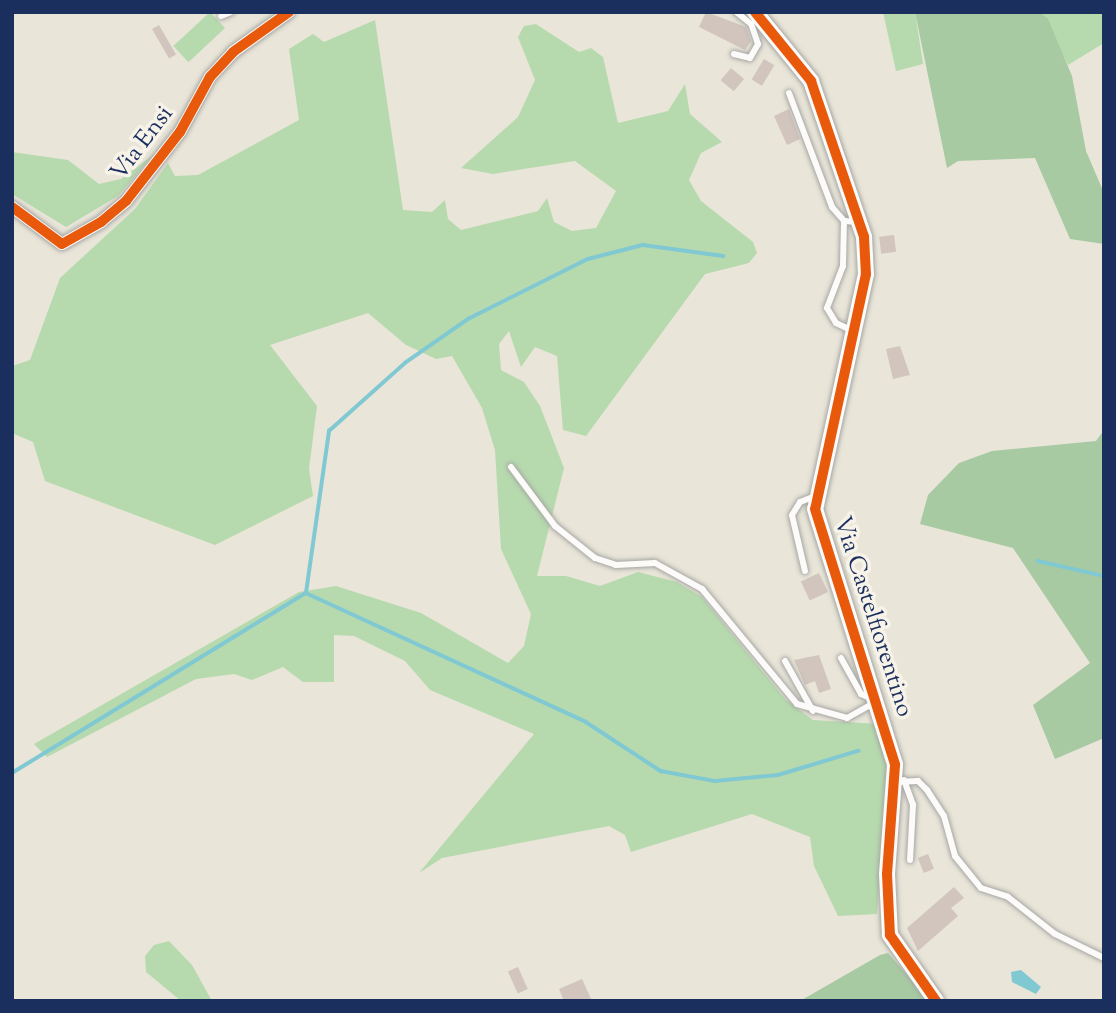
<!DOCTYPE html>
<html>
<head>
<meta charset="utf-8">
<style>
	body { margin:0 }
	#map { position:relative; width:1116px; height:1013px; overflow:hidden; background:#e9e5d8; font-family:"Sorts Mill Goudy",serif }
	div>[style] { position:absolute }
	[style*='--x'] { left:calc(var(--x)*1px); top:calc(var(--y)*1px); width:calc(var(--w)*1px); rotate:calc(var(--a)*1deg) }
	.green>* { inset:0; background:#b6daae; transform-origin:0 0 }
	.forest>* { inset:0; background:#a7caa3 }
	.water>* { inset:0; background:#80c8d2 }
	.stream>* { height:3.5px; margin:-1.75px; padding:0 1.75px; transform-origin:1.75px; border-radius:1.75px; background:#80c8d2 }
	.building>* { inset:0; background:#d1c5bd; transform-origin:0 0 }
	.roads { filter:drop-shadow(0 0 2px #a6a7a5) drop-shadow(0 0 2px #a6a7a5) }
	.service>* { height:6px; margin:-3px; padding:0 3px; transform-origin:3px; border-radius:3px; background:#fcfbf9 }
	.minor>* { height:12px; margin:-6px; padding:0 6px; transform-origin:6px; border-radius:6px; background:#fcfbf9 }
	.tertiary>* { height:16px; margin:-8px; padding:0 8px; transform-origin:8px; border-radius:8px; background:#fcfbf9 }
	.cycleway>* { height:10px; margin:-5px; padding:0 5px; transform-origin:5px; border-radius:5px; background:#e8590c }
	span { translate:-50% -50%; white-space:nowrap; text-align:center; line-height:1.15; -webkit-text-stroke:7px #f7f3e8; paint-order:stroke }
	.street-label { font-size:24px; color:#1b2f5e }
	.frame { position:absolute; inset:0; border:14px solid #1b2f5e; pointer-events:none }
</style>
</head>
<body>
<div id="map">
	<div class="green">
		<div style="left:210px;top:12px;width:22px;height:50px;rotate:47deg"></div>
		<div style="clip-path:polygon(883px 12px,915px 12px,923px 64px,896px 71px)"></div>
		<div style="clip-path:polygon(1040px 12px,1104px 12px,1104px 43px,1068px 65px)"></div>
		<div style="clip-path:polygon(375px 20px,403px 210px,432px 212px,445px 200px,448px 219px,461px 230px,538px 211px,547px 198px,554px 222px,572px 231px,596px 228px,616px 191px,575px 161px,493px 174px,461px 168px,518px 117px,535px 80px,518px 37px,524px 26px,536px 24px,579px 52px,591px 48px,603px 57px,618px 123px,668px 111px,685px 84px,690px 114px,722px 142px,701px 153px,689px 180px,701px 201px,753px 242px,757px 253px,749px 263px,705px 274px,586px 436px,563px 430px,557px 356px,535px 347px,521px 367px,509px 331px,499px 344px,501px 370px,524px 382px,540px 406px,564px 468px,537px 576px,566px 576px,600px 586px,638px 572px,677px 582px,702px 597px,785px 699px,813px 720px,879px 724px,888px 773px,877px 914px,838px 916px,814px 866px,810px 837px,752px 814px,631px 852px,625px 835px,609px 826px,442px 858px,419px 873px,534px 734px,430px 690px,405px 661px,354px 636px,334px 635px,334px 682px,303px 682px,283px 667px,252px 680px,234px 674px,196px 679px,47px 757px,34px 744px,299px 592px,336px 586px,421px 613px,508px 663px,524px 646px,531px 614px,501px 549px,495px 450px,482px 408px,452px 356px,436px 359px,406px 345px,368px 313px,270px 345px,317px 406px,309px 469px,313px 496px,215px 545px,45px 481px,33px 442px,12px 433px,12px 366px,30px 360px,60px 278px,135px 209px,168px 163px,175px 176px,198px 175px,299px 120px,289px 49px,313px 34px,324px 42px)"></div>
		<div style="clip-path:polygon(12px 152px,68px 160px,99px 184px,121px 179px,154px 154px,118px 196px,66px 227px,12px 194px)"></div>
		<div style="clip-path:polygon(169px 941px,192px 965px,212px 1001px,181px 1001px,146px 972px,145px 956px,154px 945px)"></div>
	</div>
	<div class="forest">
		<div style="clip-path:polygon(915px 12px,1040px 12px,1048px 19px,1072px 76px,1086px 151px,1104px 193px,1104px 244px,1070px 239px,1035px 158px,958px 161px,947px 168px)"></div>
		<div style="clip-path:polygon(1104px 430px,1104px 738px,1055px 759px,1033px 705px,1090px 663px,1013px 548px,920px 524px,928px 495px,959px 463px,992px 451px,1096px 441px)"></div>
		<div style="clip-path:polygon(888px 953px,930px 1001px,800px 1001px,880px 955px)"></div>
	</div>
	<div class="water">
		<div style="clip-path:polygon(1021px 970px,1041px 987px,1036px 994px,1012px 982px,1011px 972px)"></div>
	</div>
	<div class="stream">
		<div style="--x:1038;--y:561;--w:68;--a:12.8"></div>
		<div style="--x:306;--y:593;--w:308;--a:24.7"></div>
		<div style="--x:586;--y:722;--w:90;--a:33.2"></div>
		<div style="--x:661;--y:771;--w:55;--a:10.5"></div>
		<div style="--x:715;--y:781;--w:63;--a:-5.4"></div>
		<div style="--x:778;--y:775;--w:84;--a:-16.7"></div>
		<div style="--x:12;--y:773;--w:345;--a:-31.5"></div>
		<div style="--x:306;--y:593;--w:164;--a:-81.9"></div>
		<div style="--x:329;--y:431;--w:102;--a:-41.8"></div>
		<div style="--x:405;--y:363;--w:77;--a:-34.9"></div>
		<div style="--x:468;--y:319;--w:134;--a:-26.6"></div>
		<div style="--x:588;--y:259;--w:57;--a:-14.3"></div>
		<div style="--x:643;--y:245;--w:81;--a:7.8"></div>
		<div style="--x:129;--y:1001;--w:28;--a:0"></div>
	</div>
	<div class="building">
		<div style="clip-path:polygon(706px 12px,746px 27px,751px 41px,745px 50px,699px 27px)"></div>
		<div style="left:159px;top:25px;width:34px;height:8px;rotate:60deg"></div>
		<div style="left:764px;top:59px;width:12px;height:24px;rotate:31deg"></div>
		<div style="left:731px;top:68px;width:17px;height:16px;rotate:40deg"></div>
		<div style="clip-path:polygon(789px 109px,800px 139px,787px 145px,774px 116px)"></div>
		<div style="left:894px;top:235px;width:17px;height:15px;rotate:83deg"></div>
		<div style="clip-path:polygon(900px 346px,910px 375px,893px 379px,886px 349px)"></div>
		<div style="left:819px;top:573px;width:21px;height:20px;rotate:65deg"></div>
		<div style="clip-path:polygon(819px 655px,831px 689px,819px 693px,815px 681px,805px 685px,794px 660px)"></div>
		<div style="left:928px;top:854px;width:16px;height:11px;rotate:68deg"></div>
		<div style="clip-path:polygon(954px 887px,964px 898px,951px 908px,958px 916px,918px 951px,907px 928px)"></div>
		<div style="left:518px;top:967px;width:24px;height:11px;rotate:66deg"></div>
		<div style="clip-path:polygon(582px 979px,592px 1001px,564px 1001px,559px 989px)"></div>
	</div>
	<div class="roads">
		<div class="service">
			<div style="--x:221;--y:16;--w:11;--a:-22"></div>
			<div style="--x:734;--y:54;--w:16;--a:14"></div>
			<div style="--x:750;--y:58;--w:16;--a:-60"></div>
			<div style="--x:758;--y:44;--w:21;--a:-109"></div>
			<div style="--x:751;--y:24;--w:19;--a:-141"></div>
			<div style="--x:789;--y:93;--w:122;--a:69.3"></div>
			<div style="--x:832;--y:207;--w:18;--a:49"></div>
			<div style="--x:844;--y:221;--w:14;--a:4"></div>
			<div style="--x:844;--y:221;--w:45;--a:91.3"></div>
			<div style="--x:843;--y:266;--w:45;--a:110.9"></div>
			<div style="--x:827;--y:308;--w:17;--a:59"></div>
			<div style="--x:836;--y:323;--w:17;--a:25"></div>
			<div style="--x:511;--y:467;--w:74;--a:53.3"></div>
			<div style="--x:555;--y:526;--w:51;--a:38.7"></div>
			<div style="--x:595;--y:558;--w:22;--a:18"></div>
			<div style="--x:616;--y:565;--w:39;--a:-3"></div>
			<div style="--x:655;--y:563;--w:54;--a:29"></div>
			<div style="--x:702;--y:589;--w:149;--a:50.4"></div>
			<div style="--x:797;--y:704;--w:52;--a:15.6"></div>
			<div style="--x:847;--y:718;--w:31;--a:-29"></div>
			<div style="--x:805;--y:571;--w:57;--a:-103.1"></div>
			<div style="--x:792;--y:515;--w:15;--a:-58"></div>
			<div style="--x:800;--y:502;--w:17;--a:-21"></div>
			<div style="--x:841;--y:658;--w:41;--a:60.9"></div>
			<div style="--x:861;--y:694;--w:12;--a:24"></div>
			<div style="--x:785;--y:661;--w:57;--a:60.8"></div>
			<div style="--x:904;--y:780;--w:27;--a:70"></div>
			<div style="--x:913;--y:805;--w:55;--a:93.1"></div>
			<div style="--x:897;--y:782;--w:21;--a:-3"></div>
			<div style="--x:918;--y:781;--w:13;--a:45"></div>
			<div style="--x:927;--y:790;--w:31;--a:57"></div>
			<div style="--x:944;--y:816;--w:41;--a:74.6"></div>
			<div style="--x:955;--y:856;--w:41;--a:50.9"></div>
			<div style="--x:981;--y:888;--w:28;--a:18"></div>
			<div style="--x:1008;--y:897;--w:60;--a:38.2"></div>
			<div style="--x:1055;--y:934;--w:55;--a:26.1"></div>
		</div>
		<div class="minor">
			<div style="--x:12;--y:207;--w:62;--a:36.5"></div>
			<div style="--x:62;--y:244;--w:45;--a:-29.4"></div>
			<div style="--x:101;--y:222;--w:33;--a:-40"></div>
			<div style="--x:126;--y:201;--w:88;--a:-52"></div>
			<div style="--x:180;--y:132;--w:63;--a:-61.4"></div>
			<div style="--x:210;--y:77;--w:34;--a:-47"></div>
			<div style="--x:233;--y:52;--w:69;--a:-35.5"></div>
		</div>
		<div class="tertiary">
			<div style="--x:755;--y:12;--w:89;--a:50.9"></div>
			<div style="--x:811;--y:81;--w:165;--a:71.2"></div>
			<div style="--x:864;--y:237;--w:37;--a:87"></div>
			<div style="--x:866;--y:274;--w:240;--a:102.2"></div>
			<div style="--x:815;--y:509;--w:268;--a:72.6"></div>
			<div style="--x:895;--y:765;--w:109;--a:94.2"></div>
			<div style="--x:887;--y:874;--w:61;--a:87.2"></div>
			<div style="--x:890;--y:935;--w:80;--a:55.1"></div>
		</div>
	</div>
	<div class="cycleway">
		<div style="--x:755;--y:12;--w:89;--a:50.9"></div>
		<div style="--x:811;--y:81;--w:165;--a:71.2"></div>
		<div style="--x:864;--y:237;--w:37;--a:87"></div>
		<div style="--x:866;--y:274;--w:240;--a:102.2"></div>
		<div style="--x:815;--y:509;--w:268;--a:72.6"></div>
		<div style="--x:895;--y:765;--w:109;--a:94.2"></div>
		<div style="--x:887;--y:874;--w:61;--a:87.2"></div>
		<div style="--x:890;--y:935;--w:80;--a:55.1"></div>
		<div style="--x:12;--y:207;--w:62;--a:36.5"></div>
		<div style="--x:62;--y:244;--w:45;--a:-29.4"></div>
		<div style="--x:101;--y:222;--w:33;--a:-40"></div>
		<div style="--x:126;--y:201;--w:88;--a:-52"></div>
		<div style="--x:180;--y:132;--w:63;--a:-61.4"></div>
		<div style="--x:210;--y:77;--w:34;--a:-47"></div>
		<div style="--x:233;--y:52;--w:69;--a:-35.5"></div>
	</div>
	<div class="street-label">
		<span style="left:143px;top:144px;rotate:-53deg">Via Ensi</span>
		<span style="left:872px;top:617px;rotate:72deg">Via Castelfiorentino</span>
	</div>
	<div class="frame"></div>
</div>
</body>
</html>
